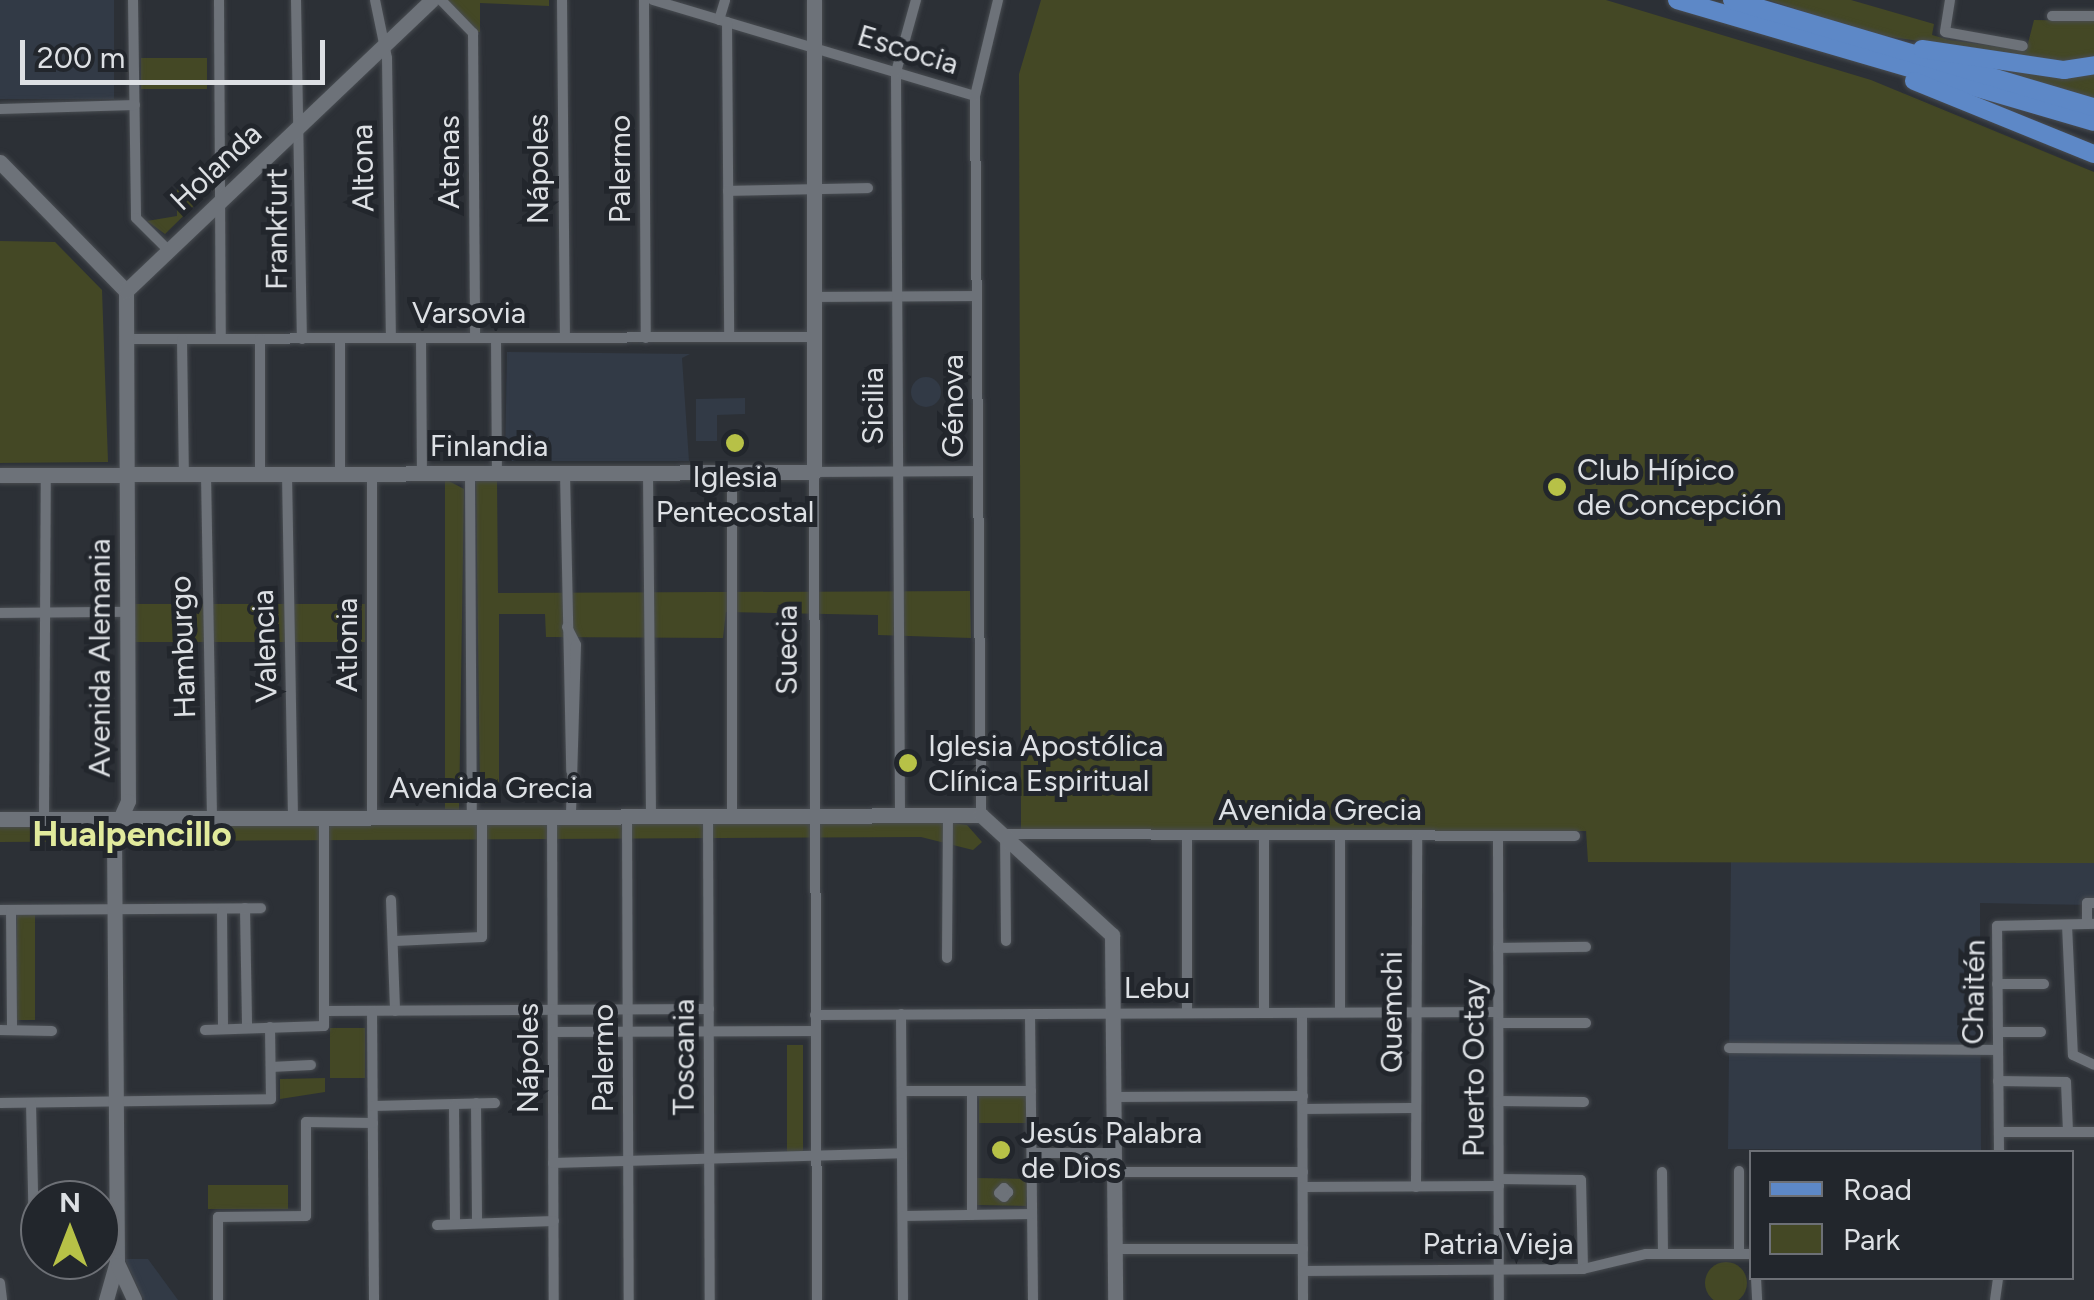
<!DOCTYPE html>
<html>
<head>
<meta charset="utf-8">
<style>
	body { margin:0 }
	#map { position:relative; width:2094px; height:1300px; overflow:hidden; background:#2c3036; font-family:Figtree,sans-serif }
	div>[style] { position:absolute }
	[style*='--x'] { left:calc(var(--x)*1px); top:calc(var(--y)*1px); width:calc(var(--w)*1px); rotate:calc(var(--a)*1deg) }
	.built>* { inset:0; background:#323a46; transform-origin:0 0 }
	.round { border-radius:50% }
	.green>* { inset:0; background:#444825; transform-origin:0 0 }
	.roads { filter:drop-shadow(0 0 2px #484c51) drop-shadow(0 0 2px #484c51) }
	.street>* { height:10px; margin:-5px; padding:0 5px; transform-origin:5px; border-radius:5px; background:#6d7279 }
	.secondary>* { height:15px; margin:-7.5px; padding:0 7.5px; transform-origin:7.5px; border-radius:7.5px; background:#6d7279 }
	.primary>* { height:18px; margin:-9px; padding:0 9px; transform-origin:9px; border-radius:9px; background:#5d88c7 }
	.dots>* { width:28px; height:28px; translate:-50% -50%; box-sizing:border-box; border:5px solid #22262c; border-radius:50% }
	span { translate:-50% -50%; white-space:nowrap; text-align:center; line-height:1.15; -webkit-text-stroke:10px #22262c; paint-order:stroke }
	.street-label { font-size:30px; color:#dde0e4 }
	.poi-label { font-size:30px; color:#dde0e4 }
	.left { translate:0 -50%; text-align:left }
	.quarter-label { font-size:35px; color:#e1ea9c; font-weight:700 }
	.legend { position:absolute; left:1749px; top:1150px; width:325px; height:130px; box-sizing:border-box; background:#22262c; border:2px solid #6d7076; margin:0; padding:12px 18px; list-style:none; font-size:30px; color:#dde0e4 }
	.legend li { display:flex; align-items:center; gap:20px; height:50px }
	.legend b { width:50px; border:2px solid #6d7076 }
	.north { position:absolute; left:20px; top:1180px; width:100px; height:100px; box-sizing:border-box; background:#22262c; border:2px solid #6d7076; border-radius:50%; rotate:0deg; font-size:28px; font-weight:700; line-height:40px; text-align:center; color:#dde0e4 }
	.north::after { content:''; display:block; margin:auto; width:35px; height:45px; background:#b7c147; clip-path:polygon(50% 0,100% 100%,50% 72%,0 100%) }
	.scale { position:absolute; left:20px; top:40px; width:305px; height:45px; box-sizing:border-box; border:5px solid #dde0e4; border-top:0; padding-left:12px; font-size:30px; line-height:35px; white-space:nowrap; color:#dde0e4; -webkit-text-stroke:8px #22262c; paint-order:stroke }
</style>
</head>
<body>
<div id="map">
	<div class="built">
		<div style="left:0;top:0;width:114px;height:99px"></div>
		<div style="clip-path:polygon(507px 352px,690px 354px,682px 358px,689px 461px,505px 461px)"></div>
		<div class="round" style="left:911px;top:377px;width:30px;height:30px"></div>
		<div style="clip-path:polygon(745px 398px,745px 414px,717px 415px,717px 441px,696px 441px,696px 399px)"></div>
		<div style="clip-path:polygon(1731px 861px,2094px 863px,2094px 905px,1980px 903px,1981px 1150px,1728px 1149px)"></div>
		<div style="clip-path:polygon(125px 1259px,148px 1259px,178px 1300px,144px 1300px)"></div>
	</div>
	<div class="green">
		<div style="clip-path:polygon(440px 0,549px 0,549px 6px,480px 3px,480px 32px,467px 33px)"></div>
		<div style="clip-path:polygon(1041px 0,1606px 0,1871px 80px,2094px 172px,2094px 863px,1588px 862px,1586px 831px,1021px 833px,1019px 74px)"></div>
		<div style="clip-path:polygon(1769px 0,1851px 0,1934px 24px,1932px 35px,1949px 40px,2026px 51px,2034px 20px,2094px 21px,2094px 59px,2067px 63px,1871px 34px)"></div>
		<div style="left:207px;top:58px;width:31px;height:66px;rotate:90deg"></div>
		<div style="clip-path:polygon(1956px 60px,2094px 73px,2094px 99px)"></div>
		<div style="clip-path:polygon(215px 185px,165px 234px,147px 221px,177px 216px,177px 186px)"></div>
		<div style="clip-path:polygon(0 241px,55px 242px,102px 290px,108px 462px,0 463px)"></div>
		<div style="clip-path:polygon(476px 478px,497px 479px,498px 593px,970px 591px,971px 638px,878px 635px,878px 615px,726px 612px,723px 638px,546px 637px,545px 614px,499px 614px,499px 803px,480px 802px)"></div>
		<div style="clip-path:polygon(445px 479px,464px 489px,459px 810px,445px 809px)"></div>
		<div style="left:134px;top:604px;width:231px;height:38px"></div>
		<div style="clip-path:polygon(929px 820px,967px 825px,982px 842px,973px 850px,921px 837px,0 842px,0 827px)"></div>
		<div style="left:17px;top:915px;width:18px;height:105px"></div>
		<div style="left:330px;top:1028px;width:35px;height:50px"></div>
		<div style="left:787px;top:1045px;width:16px;height:113px"></div>
		<div style="clip-path:polygon(325px 1078px,325px 1092px,280px 1099px,280px 1079px)"></div>
		<div style="left:1026px;top:1096px;width:27px;height:47px;rotate:90deg"></div>
		<div style="left:976px;top:1178px;width:51px;height:27px;rotate:1deg"></div>
		<div style="left:208px;top:1185px;width:80px;height:24px"></div>
		<div class="round" style="left:1705px;top:1262px;width:42px;height:42px"></div>
	</div>
	<div class="roads">
		<div class="street">
			<div style="--x:133;--y:0;--w:218;--a:89.2"></div>
			<div style="--x:136;--y:218;--w:45;--a:45"></div>
			<div style="--x:219;--y:0;--w:339;--a:89.7"></div>
			<div style="--x:296;--y:0;--w:339;--a:89"></div>
			<div style="--x:375;--y:0;--w:59;--a:78.3"></div>
			<div style="--x:387;--y:58;--w:280;--a:89.2"></div>
			<div style="--x:441;--y:0;--w:46;--a:45.9"></div>
			<div style="--x:473;--y:33;--w:305;--a:89.6"></div>
			<div style="--x:562;--y:0;--w:338;--a:89.5"></div>
			<div style="--x:644;--y:0;--w:338;--a:89.7"></div>
			<div style="--x:653;--y:0;--w:336;--a:16.6"></div>
			<div style="--x:1950;--y:0;--w:32;--a:99"></div>
			<div style="--x:1945;--y:32;--w:79;--a:10.2"></div>
			<div style="--x:2052;--y:16;--w:42;--a:0"></div>
			<div style="--x:719;--y:20;--w:21;--a:-73"></div>
			<div style="--x:727;--y:22;--w:315;--a:89.6"></div>
			<div style="--x:0;--y:109;--w:135;--a:-1.7"></div>
			<div style="--x:728;--y:191;--w:140;--a:-1.2"></div>
			<div style="--x:813;--y:297;--w:164;--a:-0.3"></div>
			<div style="--x:421;--y:338;--w:135;--a:89.6"></div>
			<div style="--x:496;--y:338;--w:135;--a:89.6"></div>
			<div style="--x:126;--y:339;--w:687;--a:-0.17"></div>
			<div style="--x:182;--y:339;--w:136;--a:89.2"></div>
			<div style="--x:260;--y:339;--w:135;--a:90"></div>
			<div style="--x:648;--y:472;--w:343;--a:89.5"></div>
			<div style="--x:470;--y:473;--w:343;--a:89.7"></div>
			<div style="--x:565;--y:473;--w:298;--a:88.8"></div>
			<div style="--x:206;--y:474;--w:344;--a:89"></div>
			<div style="--x:287;--y:474;--w:343;--a:89"></div>
			<div style="--x:340;--y:474;--w:135;--a:-90"></div>
			<div style="--x:372;--y:474;--w:343;--a:90"></div>
			<div style="--x:0;--y:613;--w:127;--a:-0.5"></div>
			<div style="--x:567;--y:627;--w:20;--a:63"></div>
			<div style="--x:576;--y:645;--w:170;--a:91.7"></div>
			<div style="--x:732;--y:814;--w:342;--a:-90"></div>
			<div style="--x:900;--y:814;--w:742;--a:-90.31"></div>
			<div style="--x:896;--y:72;--w:75;--a:-74.5"></div>
			<div style="--x:627;--y:815;--w:485;--a:89.8"></div>
			<div style="--x:708;--y:815;--w:485;--a:89.8"></div>
			<div style="--x:981;--y:815;--w:719;--a:-90.48"></div>
			<div style="--x:975;--y:96;--w:99;--a:-76.5"></div>
			<div style="--x:552;--y:816;--w:484;--a:89.8"></div>
			<div style="--x:44;--y:819;--w:344;--a:-89.7"></div>
			<div style="--x:1187;--y:837;--w:176;--a:90"></div>
			<div style="--x:1264;--y:837;--w:176;--a:90"></div>
			<div style="--x:1340;--y:837;--w:175;--a:90"></div>
			<div style="--x:1498;--y:837;--w:463;--a:89.9"></div>
			<div style="--x:391;--y:900;--w:111;--a:87.9"></div>
			<div style="--x:245;--y:908;--w:119;--a:89"></div>
			<div style="--x:0;--y:910;--w:261;--a:-0.4"></div>
			<div style="--x:11;--y:910;--w:120;--a:89.5"></div>
			<div style="--x:222;--y:911;--w:117;--a:89.5"></div>
			<div style="--x:2087;--y:924;--w:21;--a:-90"></div>
			<div style="--x:2087;--y:903;--w:7;--a:0"></div>
			<div style="--x:2067;--y:925;--w:130;--a:87.4"></div>
			<div style="--x:2073;--y:1055;--w:23;--a:25"></div>
			<div style="--x:395;--y:941;--w:87;--a:-2.6"></div>
			<div style="--x:482;--y:937;--w:121;--a:-90"></div>
			<div style="--x:1006;--y:941;--w:107;--a:-90.5"></div>
			<div style="--x:1005;--y:834;--w:570;--a:0.2"></div>
			<div style="--x:1498;--y:948;--w:88;--a:-0.7"></div>
			<div style="--x:947;--y:958;--w:145;--a:-89.6"></div>
			<div style="--x:1997;--y:984;--w:47;--a:0"></div>
			<div style="--x:324;--y:1011;--w:385;--a:-0.3"></div>
			<div style="--x:372;--y:1011;--w:289;--a:89.6"></div>
			<div style="--x:1302;--y:1013;--w:287;--a:89.8"></div>
			<div style="--x:901;--y:1014;--w:286;--a:89.6"></div>
			<div style="--x:1030;--y:1014;--w:286;--a:89.4"></div>
			<div style="--x:815;--y:1015;--w:683;--a:-0.25"></div>
			<div style="--x:1499;--y:1023;--w:87;--a:0"></div>
			<div style="--x:0;--y:1030;--w:52;--a:1.1"></div>
			<div style="--x:205;--y:1030;--w:119;--a:-1.9"></div>
			<div style="--x:324;--y:1026;--w:209;--a:-90"></div>
			<div style="--x:553;--y:1032;--w:262;--a:-0.2"></div>
			<div style="--x:1998;--y:1032;--w:43;--a:0"></div>
			<div style="--x:1729;--y:1048;--w:269;--a:0.4"></div>
			<div style="--x:271;--y:1067;--w:40;--a:-2.9"></div>
			<div style="--x:1998;--y:1081;--w:68;--a:0.8"></div>
			<div style="--x:2066;--y:1082;--w:50;--a:87.7"></div>
			<div style="--x:902;--y:1091;--w:129;--a:0"></div>
			<div style="--x:972;--y:1091;--w:124;--a:90"></div>
			<div style="--x:1114;--y:1097;--w:189;--a:-0.3"></div>
			<div style="--x:1499;--y:1101;--w:85;--a:0.7"></div>
			<div style="--x:0;--y:1103;--w:271;--a:-0.8"></div>
			<div style="--x:271;--y:1099;--w:72;--a:-90.8"></div>
			<div style="--x:31;--y:1103;--w:134;--a:88.7"></div>
			<div style="--x:476;--y:1103;--w:119;--a:89.5"></div>
			<div style="--x:373;--y:1106;--w:122;--a:-1.4"></div>
			<div style="--x:454;--y:1106;--w:116;--a:89.5"></div>
			<div style="--x:1303;--y:1109;--w:113;--a:-0.5"></div>
			<div style="--x:1999;--y:1132;--w:95;--a:0"></div>
			<div style="--x:1999;--y:1152;--w:226;--a:-90.5"></div>
			<div style="--x:1997;--y:926;--w:97;--a:-1.2"></div>
			<div style="--x:1032;--y:1153;--w:82;--a:0"></div>
			<div style="--x:553;--y:1163;--w:349;--a:-1.6"></div>
			<div style="--x:1739;--y:1171;--w:83;--a:90"></div>
			<div style="--x:1114;--y:1172;--w:189;--a:0"></div>
			<div style="--x:1662;--y:1172;--w:82;--a:89.3"></div>
			<div style="--x:1499;--y:1179;--w:82;--a:0.7"></div>
			<div style="--x:1581;--y:1180;--w:89;--a:88.7"></div>
			<div style="--x:1303;--y:1187;--w:196;--a:-0.3"></div>
			<div style="--x:1416;--y:1187;--w:350;--a:-89.8"></div>
			<div style="--x:1004;--y:1188;--w:6;--a:45"></div>
			<div style="--x:1008;--y:1192;--w:6;--a:129"></div>
			<div style="--x:1004;--y:1197;--w:6;--a:-141"></div>
			<div style="--x:999;--y:1193;--w:7;--a:-45"></div>
			<div style="--x:903;--y:1216;--w:129;--a:-0.9"></div>
			<div style="--x:437;--y:1225;--w:117;--a:-2"></div>
			<div style="--x:1114;--y:1249;--w:189;--a:0"></div>
			<div style="--x:1303;--y:1271;--w:280;--a:-0.4"></div>
			<div style="--x:1583;--y:1269;--w:65;--a:-13.4"></div>
			<div style="--x:1646;--y:1254;--w:106;--a:0"></div>
			<div style="--x:1756;--y:1278;--w:22;--a:87"></div>
			<div style="--x:0;--y:1283;--w:17;--a:83"></div>
			<div style="--x:218;--y:1300;--w:83;--a:-90"></div>
			<div style="--x:218;--y:1217;--w:88;--a:-0.7"></div>
			<div style="--x:306;--y:1216;--w:94;--a:-90"></div>
			<div style="--x:306;--y:1122;--w:67;--a:0.9"></div>
			<div style="--x:817;--y:1300;--w:828;--a:-90.21"></div>
			<div style="--x:814;--y:472;--w:164;--a:-0.3"></div>
			<div style="--x:1995;--y:1300;--w:22;--a:-82"></div>
		</div>
		<div class="secondary">
			<div style="--x:0;--y:162;--w:180;--a:45.7"></div>
			<div style="--x:126;--y:291;--w:510;--a:89.78"></div>
			<div style="--x:128;--y:801;--w:35;--a:114"></div>
			<div style="--x:114;--y:833;--w:428;--a:89.6"></div>
			<div style="--x:117;--y:1261;--w:41;--a:105.8"></div>
			<div style="--x:126;--y:291;--w:422;--a:-43.6"></div>
			<div style="--x:0;--y:475;--w:814;--a:-0.21"></div>
			<div style="--x:814;--y:472;--w:472;--a:-90"></div>
			<div style="--x:0;--y:819;--w:981;--a:-0.23"></div>
			<div style="--x:981;--y:815;--w:178;--a:42.5"></div>
			<div style="--x:1112;--y:935;--w:365;--a:89.5"></div>
			<div style="--x:118;--y:1265;--w:38;--a:65"></div>
		</div>
		<div class="primary">
			<div style="--x:1677;--y:0;--w:434;--a:16.3"></div>
			<div style="--x:1732;--y:0;--w:377;--a:16.5"></div>
			<div style="--x:1922;--y:49;--w:144;--a:8.4"></div>
			<div style="--x:2064;--y:70;--w:30;--a:-9"></div>
			<div style="--x:1914;--y:81;--w:194;--a:22.1"></div>
		</div>
	</div>
	<div class="dots">
		<div style="left:735px;top:443px;background:#b7c147"></div>
		<div style="left:1557px;top:487px;background:#b7c147"></div>
		<div style="left:908px;top:763px;background:#b7c147"></div>
		<div style="left:1001px;top:1150px;background:#b7c147"></div>
	</div>
	<div class="street-label">
		<span style="left:908px;top:50px;rotate:17deg">Escocia</span>
		<span style="left:449px;top:162px;rotate:-90deg">Atenas</span>
		<span style="left:216px;top:167px;rotate:-43deg">Holanda</span>
		<span style="left:363px;top:168px;rotate:-91deg">Altona</span>
		<span style="left:538px;top:169px;rotate:-90deg">Nápoles</span>
		<span style="left:620px;top:169px;rotate:-90deg">Palermo</span>
		<span style="left:277px;top:229px;rotate:-90deg">Frankfurt</span>
		<span style="left:469px;top:313px">Varsovia</span>
		<span style="left:873px;top:406px;rotate:-90deg">Sicilia</span>
		<span style="left:953px;top:406px;rotate:-90deg">Génova</span>
		<span style="left:489px;top:446px">Finlandia</span>
		<span style="left:347px;top:645px;rotate:-90deg">Atlonia</span>
		<span style="left:265px;top:646px;rotate:-92deg">Valencia</span>
		<span style="left:183px;top:647px;rotate:-92deg">Hamburgo</span>
		<span style="left:787px;top:650px;rotate:-90deg">Suecia</span>
		<span style="left:100px;top:658px;rotate:-90deg">Avenida Alemania</span>
		<span style="left:491px;top:788px">Avenida Grecia</span>
		<span style="left:1320px;top:810px">Avenida Grecia</span>
		<span style="left:1157px;top:988px">Lebu</span>
		<span style="left:1974px;top:992px;rotate:-89deg">Chaitén</span>
		<span style="left:1392px;top:1012px;rotate:-90deg">Quemchi</span>
		<span style="left:684px;top:1057px;rotate:-90deg">Toscania</span>
		<span style="left:528px;top:1058px;rotate:-90deg">Nápoles</span>
		<span style="left:603px;top:1058px;rotate:-90deg">Palermo</span>
		<span style="left:1474px;top:1068px;rotate:-90deg">Puerto Octay</span>
		<span style="left:1498px;top:1244px">Patria Vieja</span>
	</div>
	<div class="poi-label">
		<span class="left" style="left:1577px;top:487px">Club Hípico<br>de Concepción</span>
		<span style="left:735px;top:494px">Iglesia<br>Pentecostal</span>
		<span class="left" style="left:928px;top:763px">Iglesia Apostólica<br>Clínica Espiritual</span>
		<span class="left" style="left:1021px;top:1150px">Jesús Palabra<br>de Dios</span>
	</div>
	<div class="quarter-label">
		<span style="left:132px;top:834px">Hualpencillo</span>
	</div>
	<ul class="legend">
	<li><b style="height:12px;background:#5d88c7"></b>Road</li>
	<li><b style="height:28px;background:#444825"></b>Park</li>
	</ul>
	<div class="north">N</div>
	<div class="scale">200 m</div>
</div>
</body>
</html>
